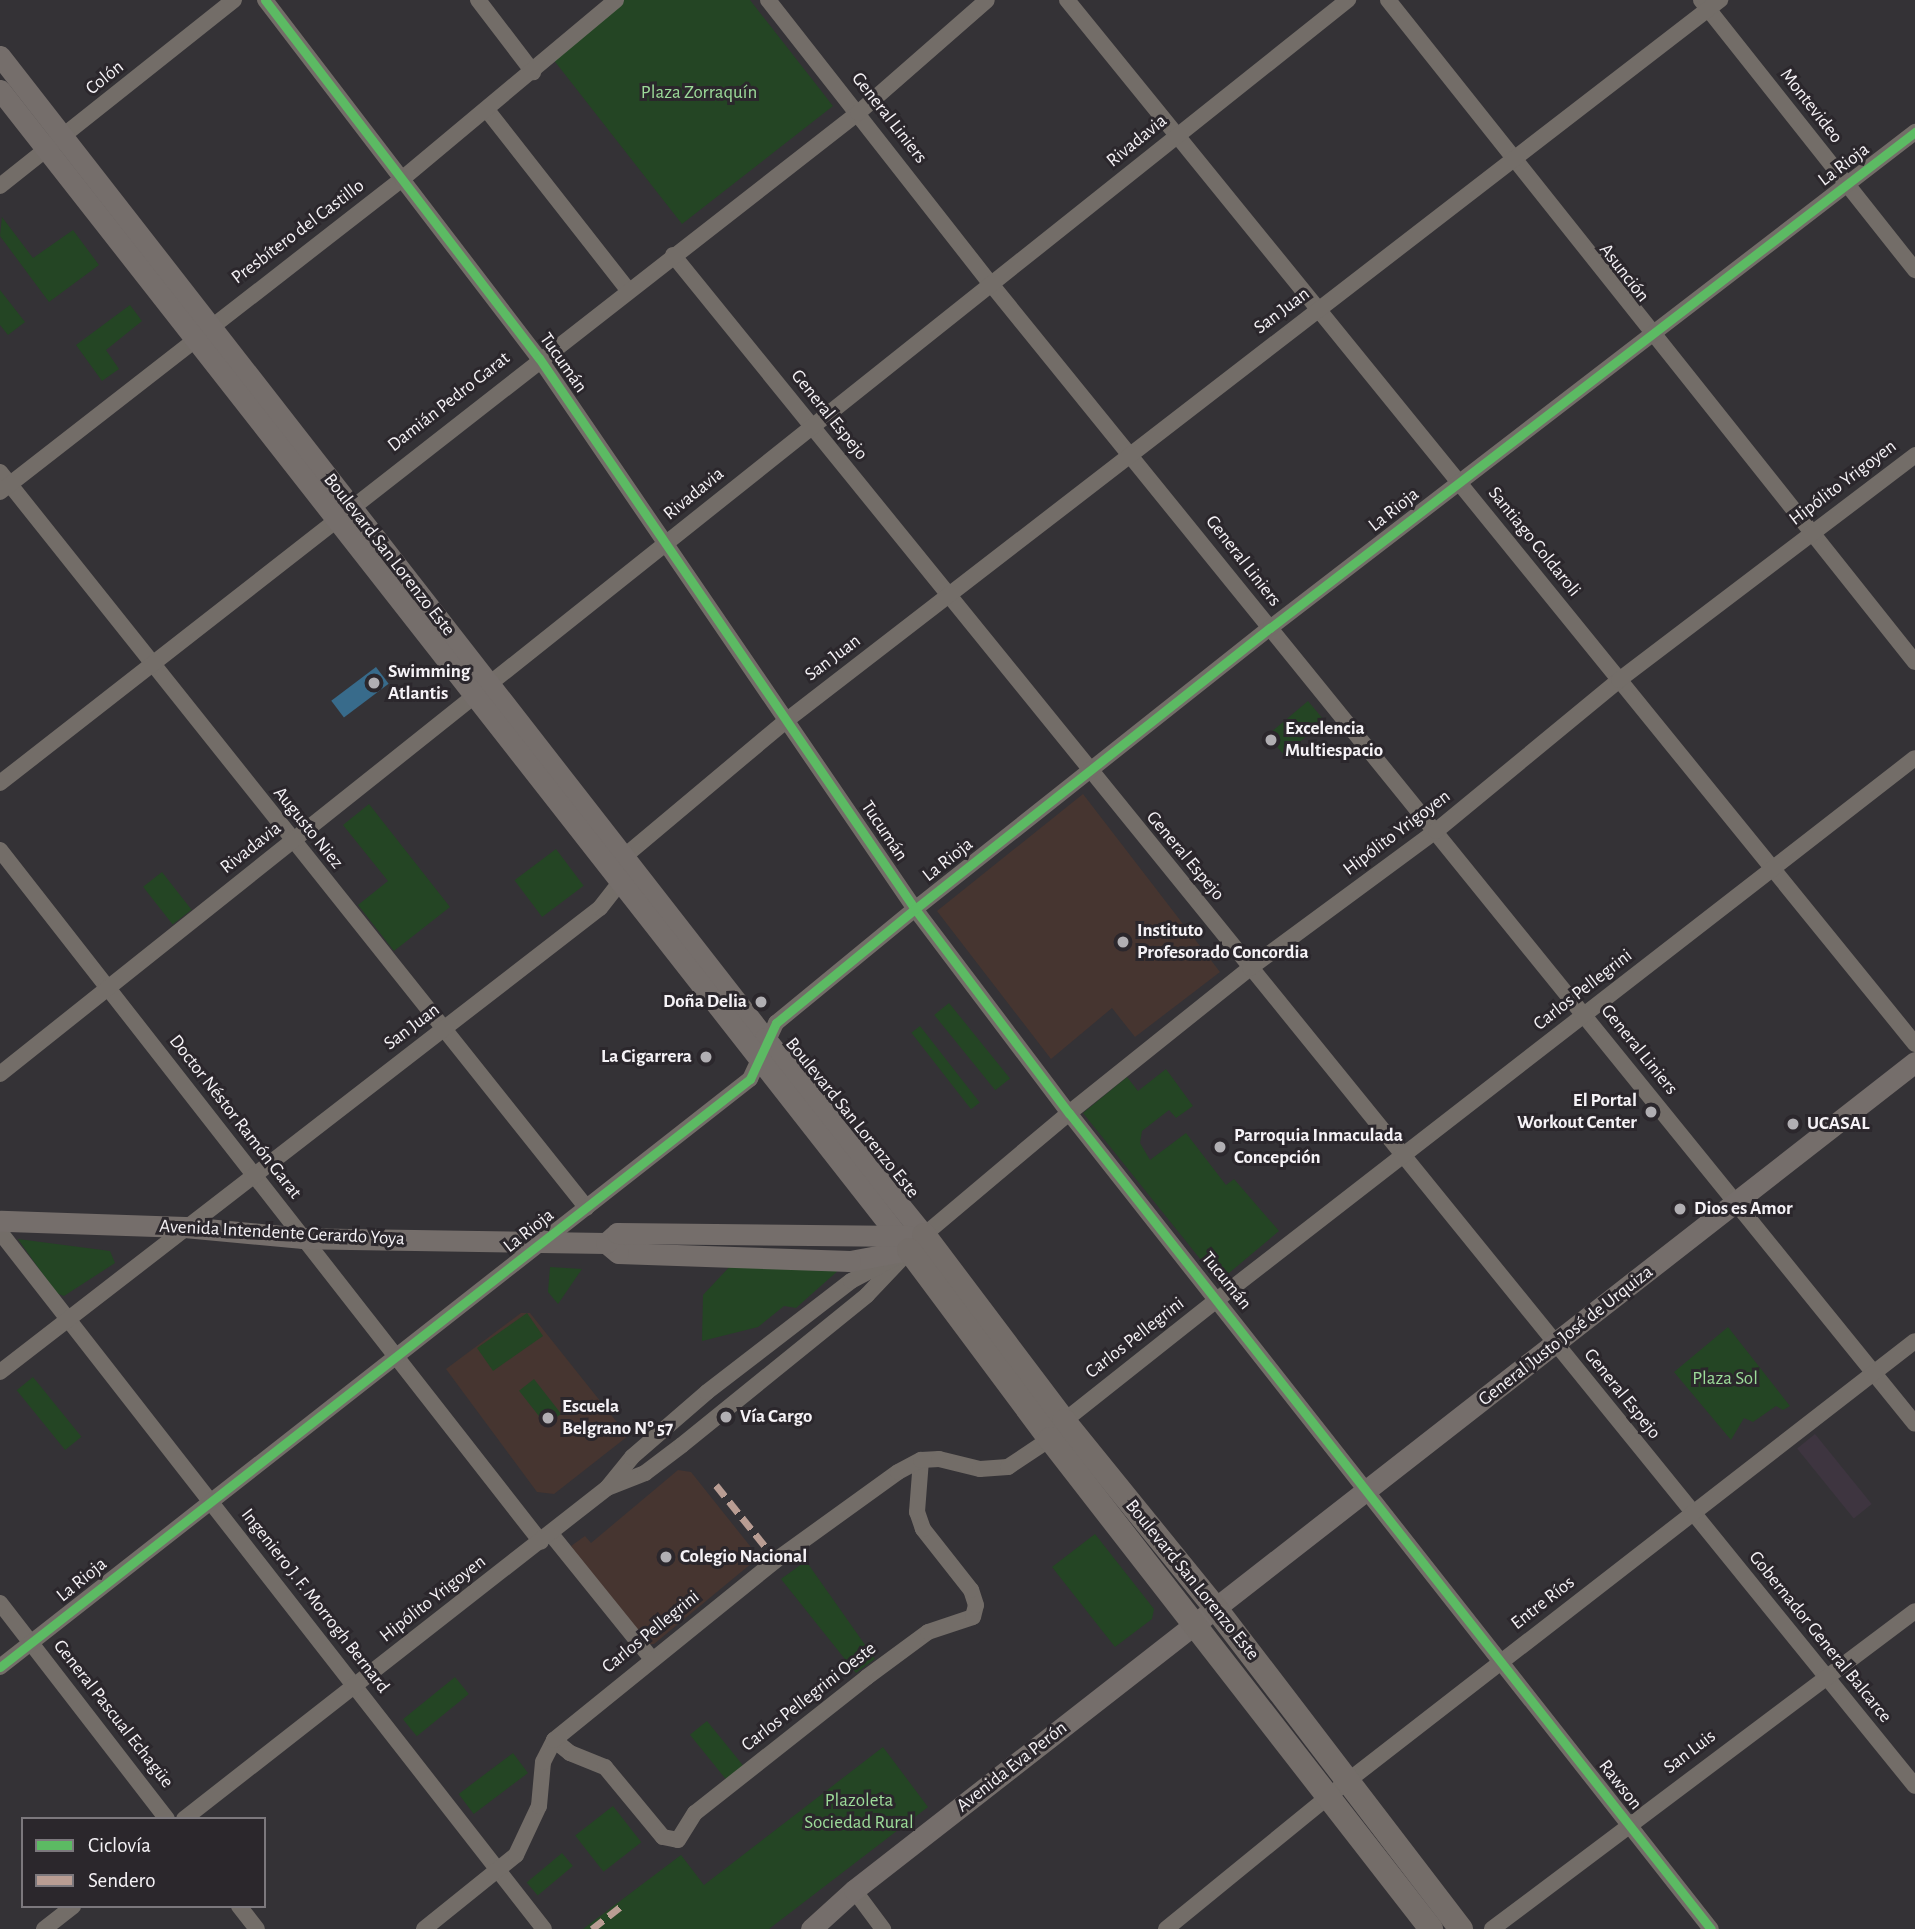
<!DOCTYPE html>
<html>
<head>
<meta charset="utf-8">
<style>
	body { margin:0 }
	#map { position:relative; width:1915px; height:1929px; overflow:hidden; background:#343236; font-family:"Alegreya Sans",sans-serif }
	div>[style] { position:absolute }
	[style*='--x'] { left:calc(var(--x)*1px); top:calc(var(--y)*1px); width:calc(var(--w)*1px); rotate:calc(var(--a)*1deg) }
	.built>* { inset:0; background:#3e3540; transform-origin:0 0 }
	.education>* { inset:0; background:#463530 }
	.green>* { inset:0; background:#244524; transform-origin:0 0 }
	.water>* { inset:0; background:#386b8b; transform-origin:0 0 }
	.street>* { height:16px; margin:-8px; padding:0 8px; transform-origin:8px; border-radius:8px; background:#736d68 }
	.secondary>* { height:21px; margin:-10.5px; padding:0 10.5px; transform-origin:10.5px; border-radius:10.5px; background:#756e6b }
	.primary>* { height:24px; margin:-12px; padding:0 12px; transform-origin:12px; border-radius:12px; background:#746d69 }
	.quiet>* { height:7px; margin-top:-3.5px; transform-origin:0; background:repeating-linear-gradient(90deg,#b99d93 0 14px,transparent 0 21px) }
	.cycleway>* { height:9px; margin:-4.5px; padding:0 4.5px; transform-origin:4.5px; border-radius:4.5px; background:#5cba63 }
	.dots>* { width:19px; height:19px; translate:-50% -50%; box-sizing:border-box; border:4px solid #2b272c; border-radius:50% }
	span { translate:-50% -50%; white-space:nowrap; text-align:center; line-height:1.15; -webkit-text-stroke:6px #2b272c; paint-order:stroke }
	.street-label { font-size:19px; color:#f5f2f6 }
	.park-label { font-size:19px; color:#9cdb99 }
	.poi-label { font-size:19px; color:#f5f2f6; font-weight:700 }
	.left { translate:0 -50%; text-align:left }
	.right { translate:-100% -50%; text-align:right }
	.legend { position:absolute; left:21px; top:1817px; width:245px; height:91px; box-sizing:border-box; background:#2b272c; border:2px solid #7c787d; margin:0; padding:9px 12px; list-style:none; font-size:21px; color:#f5f2f6 }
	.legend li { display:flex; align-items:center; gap:14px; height:35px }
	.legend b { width:35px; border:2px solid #7c787d }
</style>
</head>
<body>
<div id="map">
	<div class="built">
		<div style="left:1815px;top:1434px;width:90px;height:23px;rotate:51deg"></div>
	</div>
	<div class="education">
		<div style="clip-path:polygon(1083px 794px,1220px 972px,1135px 1037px,1112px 1008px,1051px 1059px,937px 911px)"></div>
		<div style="clip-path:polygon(521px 1313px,530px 1313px,628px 1436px,554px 1494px,537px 1492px,446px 1369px)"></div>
		<div style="clip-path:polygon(678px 1470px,691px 1472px,754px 1551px,752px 1563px,654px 1644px,642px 1645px,571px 1546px,585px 1536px,591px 1543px)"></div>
	</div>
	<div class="green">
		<div style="clip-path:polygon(618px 0,750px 0,833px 106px,682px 224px,549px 54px)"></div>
		<div style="clip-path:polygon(2px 217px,33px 258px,73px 230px,99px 265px,49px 302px,0 236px)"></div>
		<div style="clip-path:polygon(0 290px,25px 322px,8px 335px,0 325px)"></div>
		<div style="clip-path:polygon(130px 305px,142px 321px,106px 350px,119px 369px,102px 381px,76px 345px)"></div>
		<div style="left:1308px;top:701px;width:26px;height:53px;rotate:50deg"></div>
		<div style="clip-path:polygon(369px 804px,450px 907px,394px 951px,358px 905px,388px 881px,343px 825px)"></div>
		<div style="left:556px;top:849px;width:46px;height:52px;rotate:53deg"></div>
		<div style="left:162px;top:872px;width:48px;height:24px;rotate:52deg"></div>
		<div style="left:949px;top:1003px;width:97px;height:19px;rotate:51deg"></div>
		<div style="left:920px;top:1026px;width:97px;height:11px;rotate:52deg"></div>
		<div style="clip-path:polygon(1166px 1069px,1193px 1106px,1176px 1118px,1169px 1110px,1142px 1131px,1140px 1143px,1150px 1160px,1186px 1133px,1226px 1185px,1234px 1179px,1279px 1231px,1229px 1273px,1209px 1270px,1083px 1113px,1127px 1077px,1138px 1091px)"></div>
		<div style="clip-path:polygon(18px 1239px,110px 1251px,115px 1263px,64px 1296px,56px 1293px)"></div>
		<div style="clip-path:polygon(733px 1263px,841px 1268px,796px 1308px,784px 1306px,758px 1327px,702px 1341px,703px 1295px)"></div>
		<div style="clip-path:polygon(550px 1267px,582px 1269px,558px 1304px,548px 1292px)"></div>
		<div style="left:527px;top:1313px;width:28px;height:61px;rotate:55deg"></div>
		<div style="clip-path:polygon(1728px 1327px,1790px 1406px,1783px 1410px,1776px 1406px,1753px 1422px,1744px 1418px,1731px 1440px,1674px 1372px)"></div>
		<div style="left:33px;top:1377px;width:77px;height:21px;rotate:51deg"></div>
		<div style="left:534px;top:1379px;width:44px;height:19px;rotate:52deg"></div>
		<div style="clip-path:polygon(1095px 1534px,1154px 1609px,1152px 1619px,1115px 1647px,1052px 1567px)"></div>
		<div style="clip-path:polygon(806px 1561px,875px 1659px,856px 1673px,781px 1579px)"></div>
		<div style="left:455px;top:1677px;width:22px;height:67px;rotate:51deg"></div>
		<div style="left:707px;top:1721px;width:59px;height:22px;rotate:51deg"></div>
		<div style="clip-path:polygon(883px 1747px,928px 1807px,769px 1929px,583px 1929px,681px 1855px,704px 1885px)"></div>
		<div style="left:513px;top:1753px;width:25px;height:68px;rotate:53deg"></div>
		<div style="left:613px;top:1806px;width:46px;height:48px;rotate:52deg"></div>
		<div style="left:562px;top:1853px;width:17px;height:46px;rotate:50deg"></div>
	</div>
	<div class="water">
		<div style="left:376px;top:667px;width:21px;height:56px;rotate:53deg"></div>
	</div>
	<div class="street">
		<div style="--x:265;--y:0;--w:451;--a:52.6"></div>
		<div style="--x:539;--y:358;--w:667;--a:55.69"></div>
		<div style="--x:915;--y:909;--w:256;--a:53"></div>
		<div style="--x:1069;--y:1113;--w:1038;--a:51.81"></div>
		<div style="--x:478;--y:0;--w:91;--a:52.6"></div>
		<div style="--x:768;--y:0;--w:361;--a:51.9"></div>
		<div style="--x:991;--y:284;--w:1467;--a:50.97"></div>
		<div style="--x:1067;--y:0;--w:1345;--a:50.91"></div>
		<div style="--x:1388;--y:0;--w:846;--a:51.48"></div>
		<div style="--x:1701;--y:0;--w:345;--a:51.6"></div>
		<div style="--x:487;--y:110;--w:229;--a:51.9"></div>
		<div style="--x:0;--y:186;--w:299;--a:-38.5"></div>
		<div style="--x:673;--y:255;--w:1971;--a:50.95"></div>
		<div style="--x:0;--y:472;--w:941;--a:51.43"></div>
		<div style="--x:0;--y:492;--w:509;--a:-37.9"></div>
		<div style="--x:402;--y:179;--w:279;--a:-39.9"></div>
		<div style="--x:0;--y:783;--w:1089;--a:-37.99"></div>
		<div style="--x:858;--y:113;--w:171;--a:-41.2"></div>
		<div style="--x:0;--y:850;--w:878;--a:51.98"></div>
		<div style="--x:0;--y:1074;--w:1724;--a:-38.55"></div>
		<div style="--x:0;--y:1232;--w:884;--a:52.03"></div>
		<div style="--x:0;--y:1372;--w:758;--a:-37.72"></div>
		<div style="--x:600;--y:908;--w:33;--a:-52"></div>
		<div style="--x:620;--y:882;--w:28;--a:-77"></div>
		<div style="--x:626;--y:855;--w:210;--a:-40"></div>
		<div style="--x:787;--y:720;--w:1179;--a:-37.66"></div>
		<div style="--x:607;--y:1488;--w:41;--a:-21.5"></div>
		<div style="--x:645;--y:1473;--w:46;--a:-37.1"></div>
		<div style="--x:682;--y:1445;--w:238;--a:-39"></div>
		<div style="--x:867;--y:1295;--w:83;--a:-46.5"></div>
		<div style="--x:924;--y:1235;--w:189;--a:-40.1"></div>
		<div style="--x:1069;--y:1113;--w:232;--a:-38.7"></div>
		<div style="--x:1250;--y:968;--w:231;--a:-36.4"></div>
		<div style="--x:1436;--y:831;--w:237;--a:-39.5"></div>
		<div style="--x:1619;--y:680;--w:372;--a:-37.2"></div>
		<div style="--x:551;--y:1534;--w:159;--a:51.1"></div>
		<div style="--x:0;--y:1603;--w:273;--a:52.3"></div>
		<div style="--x:0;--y:1667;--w:953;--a:-38.1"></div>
		<div style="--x:750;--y:1079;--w:62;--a:-65.1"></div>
		<div style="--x:776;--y:1023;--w:180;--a:-39.4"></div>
		<div style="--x:915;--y:909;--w:453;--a:-38.4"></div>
		<div style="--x:1270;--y:628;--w:814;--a:-37.56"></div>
		<div style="--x:554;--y:1740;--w:21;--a:39"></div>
		<div style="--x:570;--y:1753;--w:38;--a:22"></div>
		<div style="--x:605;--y:1767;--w:91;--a:50.4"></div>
		<div style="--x:663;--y:1837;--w:15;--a:11"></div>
		<div style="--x:678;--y:1840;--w:32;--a:-58"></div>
		<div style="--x:695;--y:1813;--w:219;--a:-38.3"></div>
		<div style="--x:867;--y:1677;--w:76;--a:-36.4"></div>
		<div style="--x:928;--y:1632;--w:47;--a:-18.4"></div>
		<div style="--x:973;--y:1617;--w:12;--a:-76"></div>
		<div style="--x:976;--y:1605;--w:16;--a:-108"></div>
		<div style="--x:971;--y:1590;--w:78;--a:-128.2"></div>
		<div style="--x:923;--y:1529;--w:18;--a:-109"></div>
		<div style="--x:917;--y:1512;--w:52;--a:-85.6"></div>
		<div style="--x:184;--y:1819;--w:537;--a:-38.04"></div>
		<div style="--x:607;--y:1488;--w:40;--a:-51"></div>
		<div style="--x:632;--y:1457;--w:99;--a:-40.9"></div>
		<div style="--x:707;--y:1392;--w:182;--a:-37.6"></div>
		<div style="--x:851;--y:1281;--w:53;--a:-28"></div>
		<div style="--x:854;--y:1890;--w:49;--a:53.4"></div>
		<div style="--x:239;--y:1906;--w:29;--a:52"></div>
		<div style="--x:44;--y:1929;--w:37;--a:-38"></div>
		<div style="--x:424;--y:1929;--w:118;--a:-38.8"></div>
		<div style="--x:516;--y:1855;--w:54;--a:-64.9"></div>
		<div style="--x:539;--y:1806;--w:44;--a:-84.8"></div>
		<div style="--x:543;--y:1762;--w:25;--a:-63"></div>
		<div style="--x:554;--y:1740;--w:286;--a:-39"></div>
		<div style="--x:776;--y:1560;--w:150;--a:-35.8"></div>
		<div style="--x:898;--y:1472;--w:26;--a:-28"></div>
		<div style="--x:921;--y:1460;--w:18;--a:-3"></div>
		<div style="--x:939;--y:1459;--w:42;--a:13.7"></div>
		<div style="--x:980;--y:1469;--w:28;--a:-4"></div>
		<div style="--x:1008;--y:1467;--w:50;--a:-33.7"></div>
		<div style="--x:1050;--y:1439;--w:23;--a:-52"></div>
		<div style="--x:1064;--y:1421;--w:196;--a:-38.4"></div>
		<div style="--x:1218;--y:1299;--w:882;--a:-37.82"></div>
		<div style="--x:1166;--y:1929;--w:236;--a:-39.2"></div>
		<div style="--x:1349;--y:1780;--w:716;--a:-37.8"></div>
		<div style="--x:1492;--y:1929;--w:529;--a:-36.93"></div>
	</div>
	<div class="secondary">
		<div style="--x:0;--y:56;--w:1245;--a:52.08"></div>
		<div style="--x:765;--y:1038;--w:253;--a:51.1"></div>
		<div style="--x:0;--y:90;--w:1474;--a:51.92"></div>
		<div style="--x:909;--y:1250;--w:60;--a:169.4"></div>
		<div style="--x:850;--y:1261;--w:232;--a:-178"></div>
		<div style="--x:618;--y:1253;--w:16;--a:-140"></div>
		<div style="--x:606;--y:1243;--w:303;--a:-179.1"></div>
		<div style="--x:303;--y:1238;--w:119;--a:-174.7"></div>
		<div style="--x:185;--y:1227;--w:185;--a:-178.1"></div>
		<div style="--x:606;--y:1243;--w:15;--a:-42"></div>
		<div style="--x:617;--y:1233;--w:291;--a:0.6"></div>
		<div style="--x:811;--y:1929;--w:58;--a:-42.2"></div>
		<div style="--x:854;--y:1890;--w:1346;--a:-37.97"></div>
	</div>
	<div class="primary">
		<div style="--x:924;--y:1235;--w:233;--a:53"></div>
		<div style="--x:1064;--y:1421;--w:243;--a:51"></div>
		<div style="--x:1217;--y:1610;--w:402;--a:52.6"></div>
		<div style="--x:909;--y:1250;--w:236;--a:53.3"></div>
		<div style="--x:1050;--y:1439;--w:621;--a:52.13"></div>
	</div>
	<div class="quiet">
		<div style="--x:716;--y:1485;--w:96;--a:51.3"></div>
		<div style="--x:592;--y:1929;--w:36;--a:-38"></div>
	</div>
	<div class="cycleway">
		<div style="--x:265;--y:0;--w:451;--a:52.6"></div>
		<div style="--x:539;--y:358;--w:667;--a:55.69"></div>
		<div style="--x:915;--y:909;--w:256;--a:53"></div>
		<div style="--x:1069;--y:1113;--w:1038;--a:51.81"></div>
		<div style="--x:0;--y:1667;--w:953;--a:-38.1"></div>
		<div style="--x:750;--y:1079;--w:62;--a:-65.1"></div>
		<div style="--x:776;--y:1023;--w:180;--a:-39.4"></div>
		<div style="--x:915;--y:909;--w:453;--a:-38.4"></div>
		<div style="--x:1270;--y:628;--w:814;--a:-37.56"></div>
	</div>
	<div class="dots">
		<div style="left:374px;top:683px;background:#b1afb3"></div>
		<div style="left:1271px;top:740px;background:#b1afb3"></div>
		<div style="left:1123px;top:942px;background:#b1afb3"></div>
		<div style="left:761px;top:1002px;background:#b1afb3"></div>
		<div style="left:706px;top:1057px;background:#b1afb3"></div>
		<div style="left:1651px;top:1112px;background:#b1afb3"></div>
		<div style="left:1793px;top:1124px;background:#b1afb3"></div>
		<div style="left:1220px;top:1147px;background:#b1afb3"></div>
		<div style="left:1680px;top:1209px;background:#b1afb3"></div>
		<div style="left:726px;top:1417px;background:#b1afb3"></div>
		<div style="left:548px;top:1418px;background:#b1afb3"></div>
		<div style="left:666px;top:1557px;background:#b1afb3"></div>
	</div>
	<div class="street-label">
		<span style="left:105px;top:78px;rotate:-39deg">Colón</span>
		<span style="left:1811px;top:106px;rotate:52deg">Montevideo</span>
		<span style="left:889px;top:118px;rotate:52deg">General Liniers</span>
		<span style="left:1137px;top:141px;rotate:-39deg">Rivadavia</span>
		<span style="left:1844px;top:165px;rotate:-37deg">La Rioja</span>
		<span style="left:298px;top:232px;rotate:-37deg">Presbítero del Castillo</span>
		<span style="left:1624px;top:273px;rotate:52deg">Asunción</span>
		<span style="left:1282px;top:311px;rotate:-37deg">San Juan</span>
		<span style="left:563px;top:363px;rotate:55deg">Tucumán</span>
		<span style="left:449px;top:402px;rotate:-38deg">Damián Pedro Garat</span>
		<span style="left:829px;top:415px;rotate:51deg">General Espejo</span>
		<span style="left:1843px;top:483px;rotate:-37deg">Hipólito Yrigoyen</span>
		<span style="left:694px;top:494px;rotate:-39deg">Rivadavia</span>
		<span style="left:1394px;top:510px;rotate:-38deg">La Rioja</span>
		<span style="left:1534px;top:542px;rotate:51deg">Santiago Coldaroli</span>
		<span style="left:389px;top:555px;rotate:52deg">Boulevard San Lorenzo Este</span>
		<span style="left:1243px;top:561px;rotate:52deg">General Liniers</span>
		<span style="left:833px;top:658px;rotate:-37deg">San Juan</span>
		<span style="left:308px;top:828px;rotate:51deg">Augusto Niez</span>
		<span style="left:884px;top:831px;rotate:56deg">Tucumán</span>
		<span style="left:1397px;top:833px;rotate:-37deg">Hipólito Yrigoyen</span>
		<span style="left:251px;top:848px;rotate:-38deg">Rivadavia</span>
		<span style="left:1185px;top:856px;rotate:50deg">General Espejo</span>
		<span style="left:948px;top:860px;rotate:-38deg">La Rioja</span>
		<span style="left:1583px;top:990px;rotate:-38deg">Carlos Pellegrini</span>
		<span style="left:412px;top:1027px;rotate:-37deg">San Juan</span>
		<span style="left:1639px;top:1050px;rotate:51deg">General Liniers</span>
		<span style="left:235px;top:1117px;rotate:52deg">Doctor Néstor Ramón Garat</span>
		<span style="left:852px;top:1118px;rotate:51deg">Boulevard San Lorenzo Este</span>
		<span style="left:529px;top:1231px;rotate:-38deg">La Rioja</span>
		<span style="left:282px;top:1233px;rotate:3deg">Avenida Intendente Gerardo Yoya</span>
		<span style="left:1226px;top:1281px;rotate:51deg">Tucumán</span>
		<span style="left:1566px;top:1336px;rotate:-38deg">General Justo José de Urquiza</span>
		<span style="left:1135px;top:1338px;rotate:-38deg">Carlos Pellegrini</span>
		<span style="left:1622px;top:1394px;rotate:51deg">General Espejo</span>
		<span style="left:82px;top:1580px;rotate:-39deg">La Rioja</span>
		<span style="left:1192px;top:1580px;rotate:51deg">Boulevard San Lorenzo Este</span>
		<span style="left:433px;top:1599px;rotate:-38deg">Hipólito Yrigoyen</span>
		<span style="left:315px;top:1601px;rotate:52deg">Ingeniero J. F. Morrogh Bernard</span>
		<span style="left:1543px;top:1603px;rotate:-38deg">Entre Ríos</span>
		<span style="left:651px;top:1632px;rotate:-39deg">Carlos Pellegrini</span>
		<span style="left:1820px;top:1637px;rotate:51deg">Gobernador General Balcarce</span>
		<span style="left:809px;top:1697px;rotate:-38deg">Carlos Pellegrini Oeste</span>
		<span style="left:113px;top:1714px;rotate:52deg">General Pascual Echagüe</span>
		<span style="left:1690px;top:1752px;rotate:-37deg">San Luis</span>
		<span style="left:1012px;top:1767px;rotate:-38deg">Avenida Eva Perón</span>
		<span style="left:1620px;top:1785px;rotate:52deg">Rawson</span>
	</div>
	<div class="park-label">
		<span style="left:699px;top:93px">Plaza Zorraquín</span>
		<span style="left:1725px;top:1379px">Plaza Sol</span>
		<span style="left:859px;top:1812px">Plazoleta<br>Sociedad Rural</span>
	</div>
	<div class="poi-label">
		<span class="left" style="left:388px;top:683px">Swimming<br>Atlantis</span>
		<span class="left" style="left:1285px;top:740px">Excelencia<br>Multiespacio</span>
		<span class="left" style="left:1137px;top:942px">Instituto<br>Profesorado Concordia</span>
		<span class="right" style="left:747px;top:1002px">Doña Delia</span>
		<span class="right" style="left:692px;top:1057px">La Cigarrera</span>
		<span class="right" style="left:1637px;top:1112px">El Portal<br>Workout Center</span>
		<span class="left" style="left:1807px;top:1124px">UCASAL</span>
		<span class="left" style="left:1234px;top:1147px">Parroquia Inmaculada<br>Concepción</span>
		<span class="left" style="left:1694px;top:1209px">Dios es Amor</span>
		<span class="left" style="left:562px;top:1418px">Escuela<br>Belgrano Nº 57</span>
		<span class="left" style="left:740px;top:1417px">Vía Cargo</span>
		<span class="left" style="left:680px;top:1557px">Colegio Nacional</span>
	</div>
	<ul class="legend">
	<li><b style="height:9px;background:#5cba63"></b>Ciclovía</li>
	<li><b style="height:9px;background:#b99d93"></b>Sendero</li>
	</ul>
</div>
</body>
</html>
